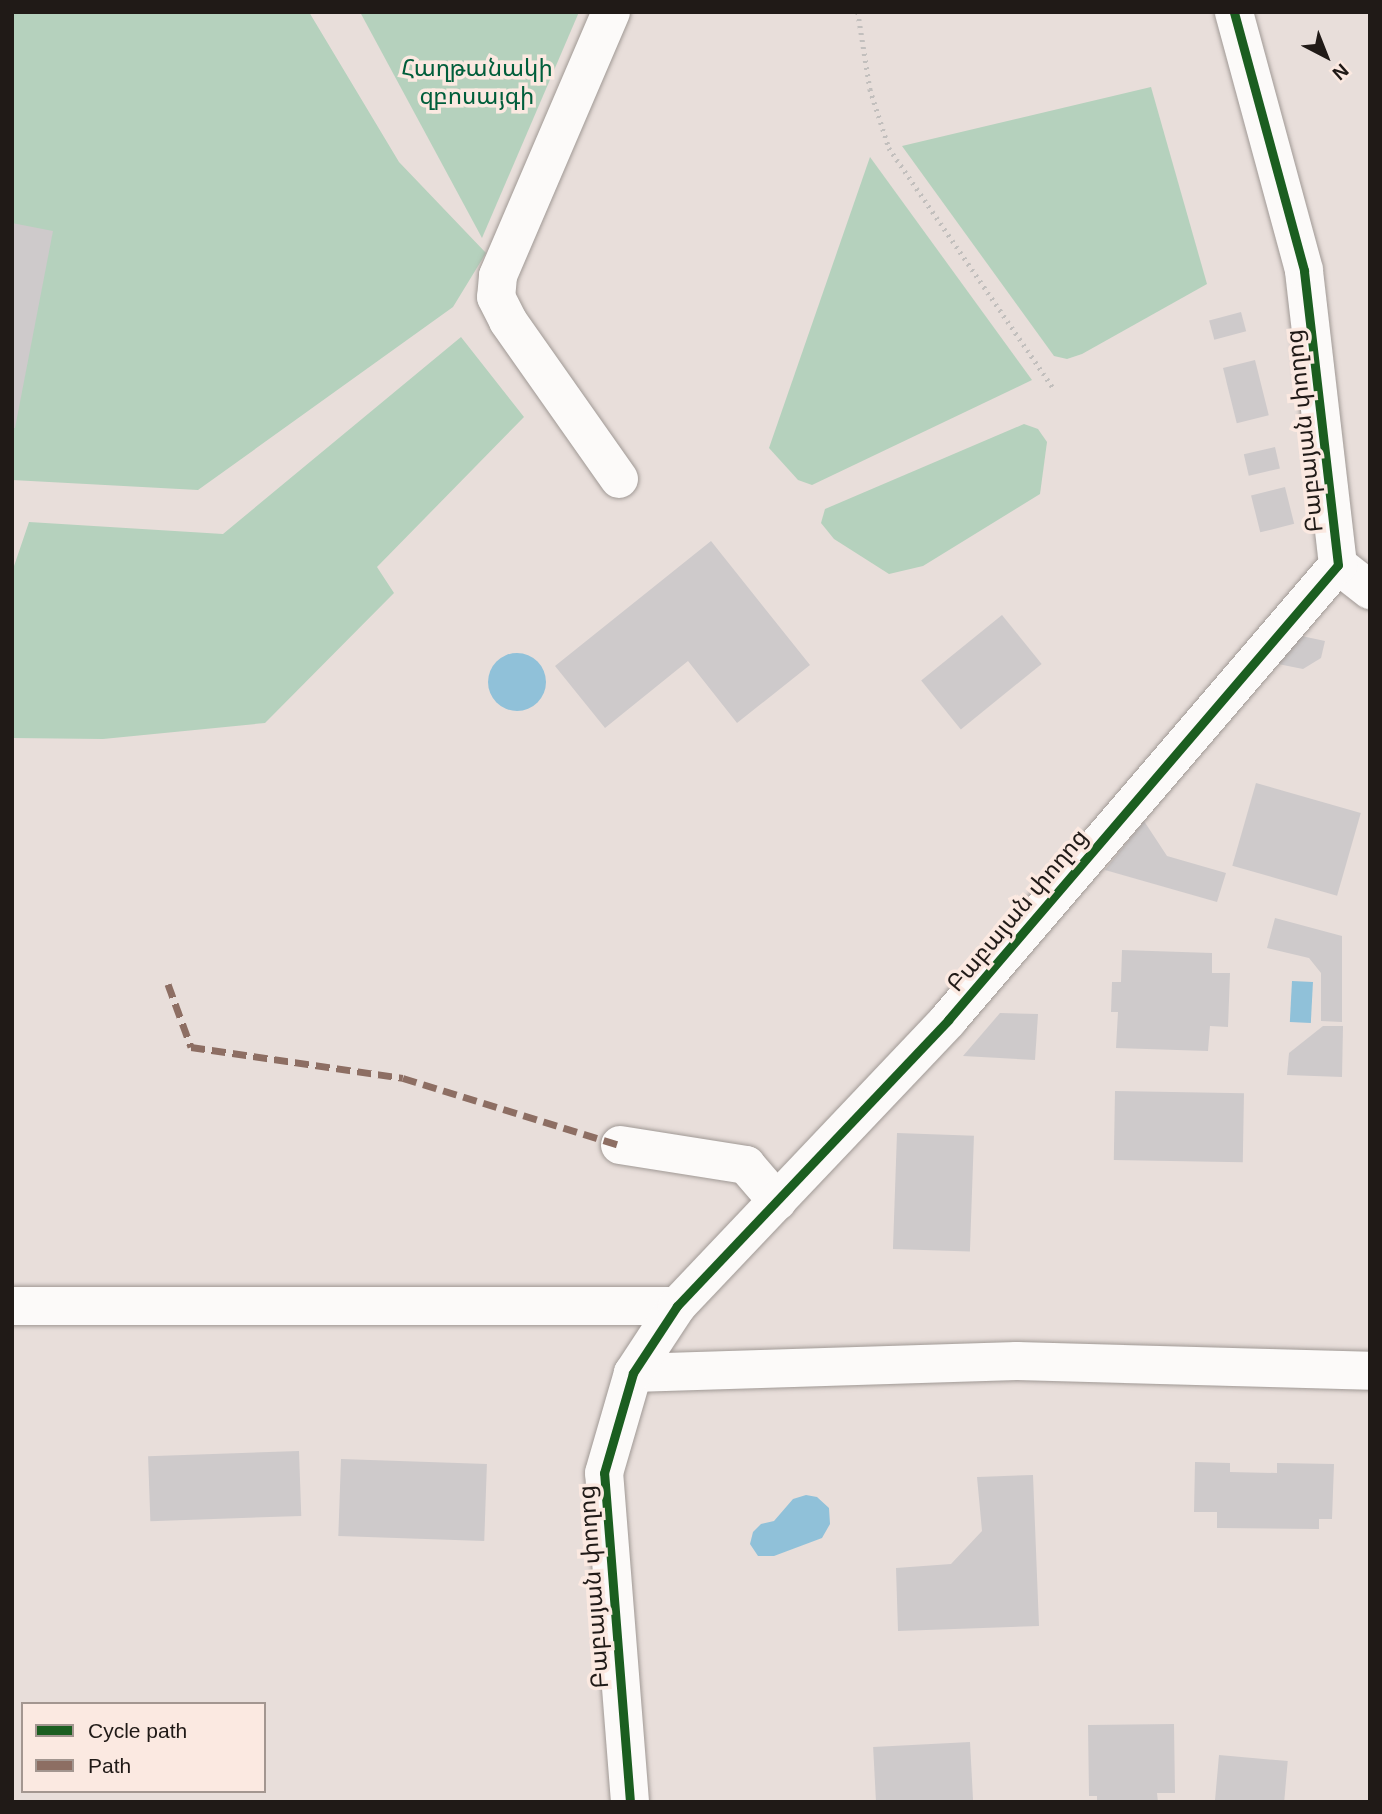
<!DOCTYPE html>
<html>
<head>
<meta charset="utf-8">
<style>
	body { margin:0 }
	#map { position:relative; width:1382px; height:1814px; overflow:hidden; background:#e8deda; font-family:Helvetica,"Noto Sans Armenian",sans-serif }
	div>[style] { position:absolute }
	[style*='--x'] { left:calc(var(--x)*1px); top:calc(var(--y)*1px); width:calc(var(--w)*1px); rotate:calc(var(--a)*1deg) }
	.green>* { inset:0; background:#b5d1bd }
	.water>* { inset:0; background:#90c1d9; transform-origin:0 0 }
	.round { border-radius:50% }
	.building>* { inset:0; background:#cecacb; transform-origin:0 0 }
	.path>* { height:4.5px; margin-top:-2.25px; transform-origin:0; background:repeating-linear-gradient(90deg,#c2bfbd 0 2px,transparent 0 7px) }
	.roads { filter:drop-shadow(0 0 2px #a09995) drop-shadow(0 0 2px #a09995) }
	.minor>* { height:38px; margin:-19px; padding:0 19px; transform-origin:19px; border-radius:19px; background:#fcfaf9 }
	.quiet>* { height:7px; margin-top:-3.5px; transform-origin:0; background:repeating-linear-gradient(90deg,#8d6e63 0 14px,transparent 0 21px) }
	.cycleway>* { height:9px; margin:-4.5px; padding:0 4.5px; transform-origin:4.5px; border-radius:4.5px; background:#1b5e20 }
	span { translate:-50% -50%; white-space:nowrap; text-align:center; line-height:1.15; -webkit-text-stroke:7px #fbe9e1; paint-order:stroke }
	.park-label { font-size:24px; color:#005e3b }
	.street-label { font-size:24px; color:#201a17 }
	.frame { position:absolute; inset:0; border:14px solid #201a17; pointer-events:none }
	.legend { position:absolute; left:21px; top:1702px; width:245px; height:91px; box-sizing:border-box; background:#fbe9e1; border:2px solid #a39690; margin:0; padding:9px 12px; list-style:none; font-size:21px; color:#201a17 }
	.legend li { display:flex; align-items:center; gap:14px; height:35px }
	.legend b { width:35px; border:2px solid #a39690 }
	.north { position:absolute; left:1291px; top:21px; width:70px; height:70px; -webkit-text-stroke:5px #fbe9e1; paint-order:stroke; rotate:138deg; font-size:19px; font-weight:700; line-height:28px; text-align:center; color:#201a17 }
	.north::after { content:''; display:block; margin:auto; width:24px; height:32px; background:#201a17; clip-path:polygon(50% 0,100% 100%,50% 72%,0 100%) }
</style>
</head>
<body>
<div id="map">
	<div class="green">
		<div style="clip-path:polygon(12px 12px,309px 12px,399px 162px,486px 253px,453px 307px,198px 490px,12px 480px)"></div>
		<div style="clip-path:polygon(360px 12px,579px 12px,482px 238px)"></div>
		<div style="clip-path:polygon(1151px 87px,1207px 284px,1082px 354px,1067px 359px,1054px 356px,902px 146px)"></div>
		<div style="clip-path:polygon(870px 157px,1032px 380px,812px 485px,798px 480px,769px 448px)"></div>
		<div style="clip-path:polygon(461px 337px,524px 417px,377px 567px,394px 593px,265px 723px,103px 739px,12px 738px,12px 572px,29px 522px,223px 534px)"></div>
		<div style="clip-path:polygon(1024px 424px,1038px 429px,1047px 442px,1040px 494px,923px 566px,889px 574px,834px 539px,821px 523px,825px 509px)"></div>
	</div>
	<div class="water">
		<div class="round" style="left:488px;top:653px;width:58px;height:58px"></div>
		<div style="left:1292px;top:981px;width:21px;height:41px;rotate:3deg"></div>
		<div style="clip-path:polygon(806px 1495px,817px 1497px,829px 1508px,830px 1524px,822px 1538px,774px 1556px,758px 1556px,750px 1544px,753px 1532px,761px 1524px,774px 1521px,793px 1499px)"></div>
	</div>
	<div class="building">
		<div style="clip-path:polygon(12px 223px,53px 231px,15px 428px,12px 428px)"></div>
		<div style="left:1241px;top:312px;width:20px;height:33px;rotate:75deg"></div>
		<div style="left:1255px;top:360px;width:57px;height:33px;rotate:76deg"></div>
		<div style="left:1275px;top:447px;width:22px;height:32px;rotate:77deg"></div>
		<div style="left:1285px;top:487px;width:38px;height:35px;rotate:76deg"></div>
		<div style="clip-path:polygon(711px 541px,810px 665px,737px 723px,688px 661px,605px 728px,555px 666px)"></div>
		<div style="left:1002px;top:615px;width:63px;height:104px;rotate:51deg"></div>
		<div style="clip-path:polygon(1297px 635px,1325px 641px,1321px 658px,1303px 669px,1278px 664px)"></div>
		<div style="left:1256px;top:783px;width:109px;height:86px;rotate:16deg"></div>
		<div style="clip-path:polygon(1144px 821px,1167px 856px,1226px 873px,1217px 902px,1105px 870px)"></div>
		<div style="clip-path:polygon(1275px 918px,1342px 936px,1342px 1022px,1321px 1021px,1321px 973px,1309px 958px,1267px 948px)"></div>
		<div style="clip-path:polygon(1122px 950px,1212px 953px,1212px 973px,1230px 973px,1228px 1027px,1210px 1026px,1208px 1051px,1116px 1048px,1118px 1012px,1111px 1012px,1112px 982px,1121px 982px)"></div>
		<div style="clip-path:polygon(1000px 1013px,1038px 1014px,1035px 1060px,963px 1056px)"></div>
		<div style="clip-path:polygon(1323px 1026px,1343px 1026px,1342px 1077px,1287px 1075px,1289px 1053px)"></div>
		<div style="left:1115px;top:1091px;width:129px;height:69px;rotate:1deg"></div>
		<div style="left:897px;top:1133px;width:77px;height:116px;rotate:2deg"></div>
		<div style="left:299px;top:1451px;width:65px;height:151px;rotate:88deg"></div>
		<div style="left:341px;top:1459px;width:146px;height:77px;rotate:2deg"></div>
		<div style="clip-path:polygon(1195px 1462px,1230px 1463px,1230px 1472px,1277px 1473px,1277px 1463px,1334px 1464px,1332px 1519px,1319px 1519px,1319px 1529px,1217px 1528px,1217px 1512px,1194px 1512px)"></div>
		<div style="clip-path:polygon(1033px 1475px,1039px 1626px,898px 1631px,896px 1568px,951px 1564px,982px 1531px,977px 1477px)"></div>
		<div style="clip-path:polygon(1174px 1724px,1175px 1793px,1157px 1793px,1158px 1802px,1097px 1802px,1097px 1796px,1089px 1796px,1088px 1725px)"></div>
		<div style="left:970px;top:1742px;width:60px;height:97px;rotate:87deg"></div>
		<div style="left:1219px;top:1755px;width:69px;height:47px;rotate:5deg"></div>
	</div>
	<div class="path">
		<div style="--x:858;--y:12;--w:78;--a:81.1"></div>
		<div style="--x:870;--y:89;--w:62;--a:72.1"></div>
		<div style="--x:889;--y:148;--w:292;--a:55.6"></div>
	</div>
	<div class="roads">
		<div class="minor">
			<div style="--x:611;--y:12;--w:287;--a:113.2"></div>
			<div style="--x:498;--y:276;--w:21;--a:95"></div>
			<div style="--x:496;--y:297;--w:27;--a:63"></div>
			<div style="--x:508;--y:321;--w:193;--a:54.9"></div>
			<div style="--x:1338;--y:565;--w:41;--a:38"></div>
			<div style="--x:620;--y:1145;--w:128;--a:9"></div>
			<div style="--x:746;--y:1165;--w:48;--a:49.3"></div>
			<div style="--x:12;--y:1306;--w:665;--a:0"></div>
			<div style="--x:633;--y:1373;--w:384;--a:-1.8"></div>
			<div style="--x:1017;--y:1361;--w:353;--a:1.6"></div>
			<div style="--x:630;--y:1802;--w:330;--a:-94.5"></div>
			<div style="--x:604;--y:1473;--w:104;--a:-73.8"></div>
			<div style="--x:633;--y:1373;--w:80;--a:-56.7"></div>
			<div style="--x:677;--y:1306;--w:394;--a:-46.5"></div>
			<div style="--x:948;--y:1020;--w:599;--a:-49.4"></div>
			<div style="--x:1338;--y:565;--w:297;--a:-96.6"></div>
			<div style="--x:1304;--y:270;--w:267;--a:-105.2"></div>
		</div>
	</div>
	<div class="quiet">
		<div style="--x:168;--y:984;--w:67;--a:69.9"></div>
		<div style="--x:191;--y:1047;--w:214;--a:8.3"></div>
		<div style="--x:403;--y:1078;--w:227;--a:17.2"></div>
	</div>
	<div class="cycleway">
		<div style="--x:630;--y:1802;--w:330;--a:-94.5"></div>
		<div style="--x:604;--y:1473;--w:104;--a:-73.8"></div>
		<div style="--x:633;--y:1373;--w:80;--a:-56.7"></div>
		<div style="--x:677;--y:1306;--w:394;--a:-46.5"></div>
		<div style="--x:948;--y:1020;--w:599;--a:-49.4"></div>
		<div style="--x:1338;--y:565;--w:297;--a:-96.6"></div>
		<div style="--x:1304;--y:270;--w:267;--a:-105.2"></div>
	</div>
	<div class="park-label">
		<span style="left:477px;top:82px">Հաղթանակի<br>զբոսայգի</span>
	</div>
	<div class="street-label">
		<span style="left:1304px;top:431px;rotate:-96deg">Բաբայան փողոց</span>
		<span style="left:1017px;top:910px;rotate:-50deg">Բաբայան փողոց</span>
		<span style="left:593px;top:1587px;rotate:-94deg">Բաբայան փողոց</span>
	</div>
	<div class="frame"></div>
	<ul class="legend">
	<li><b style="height:9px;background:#1b5e20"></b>Cycle path</li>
	<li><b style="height:9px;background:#8d6e63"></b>Path</li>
	</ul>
	<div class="north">N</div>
</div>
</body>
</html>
